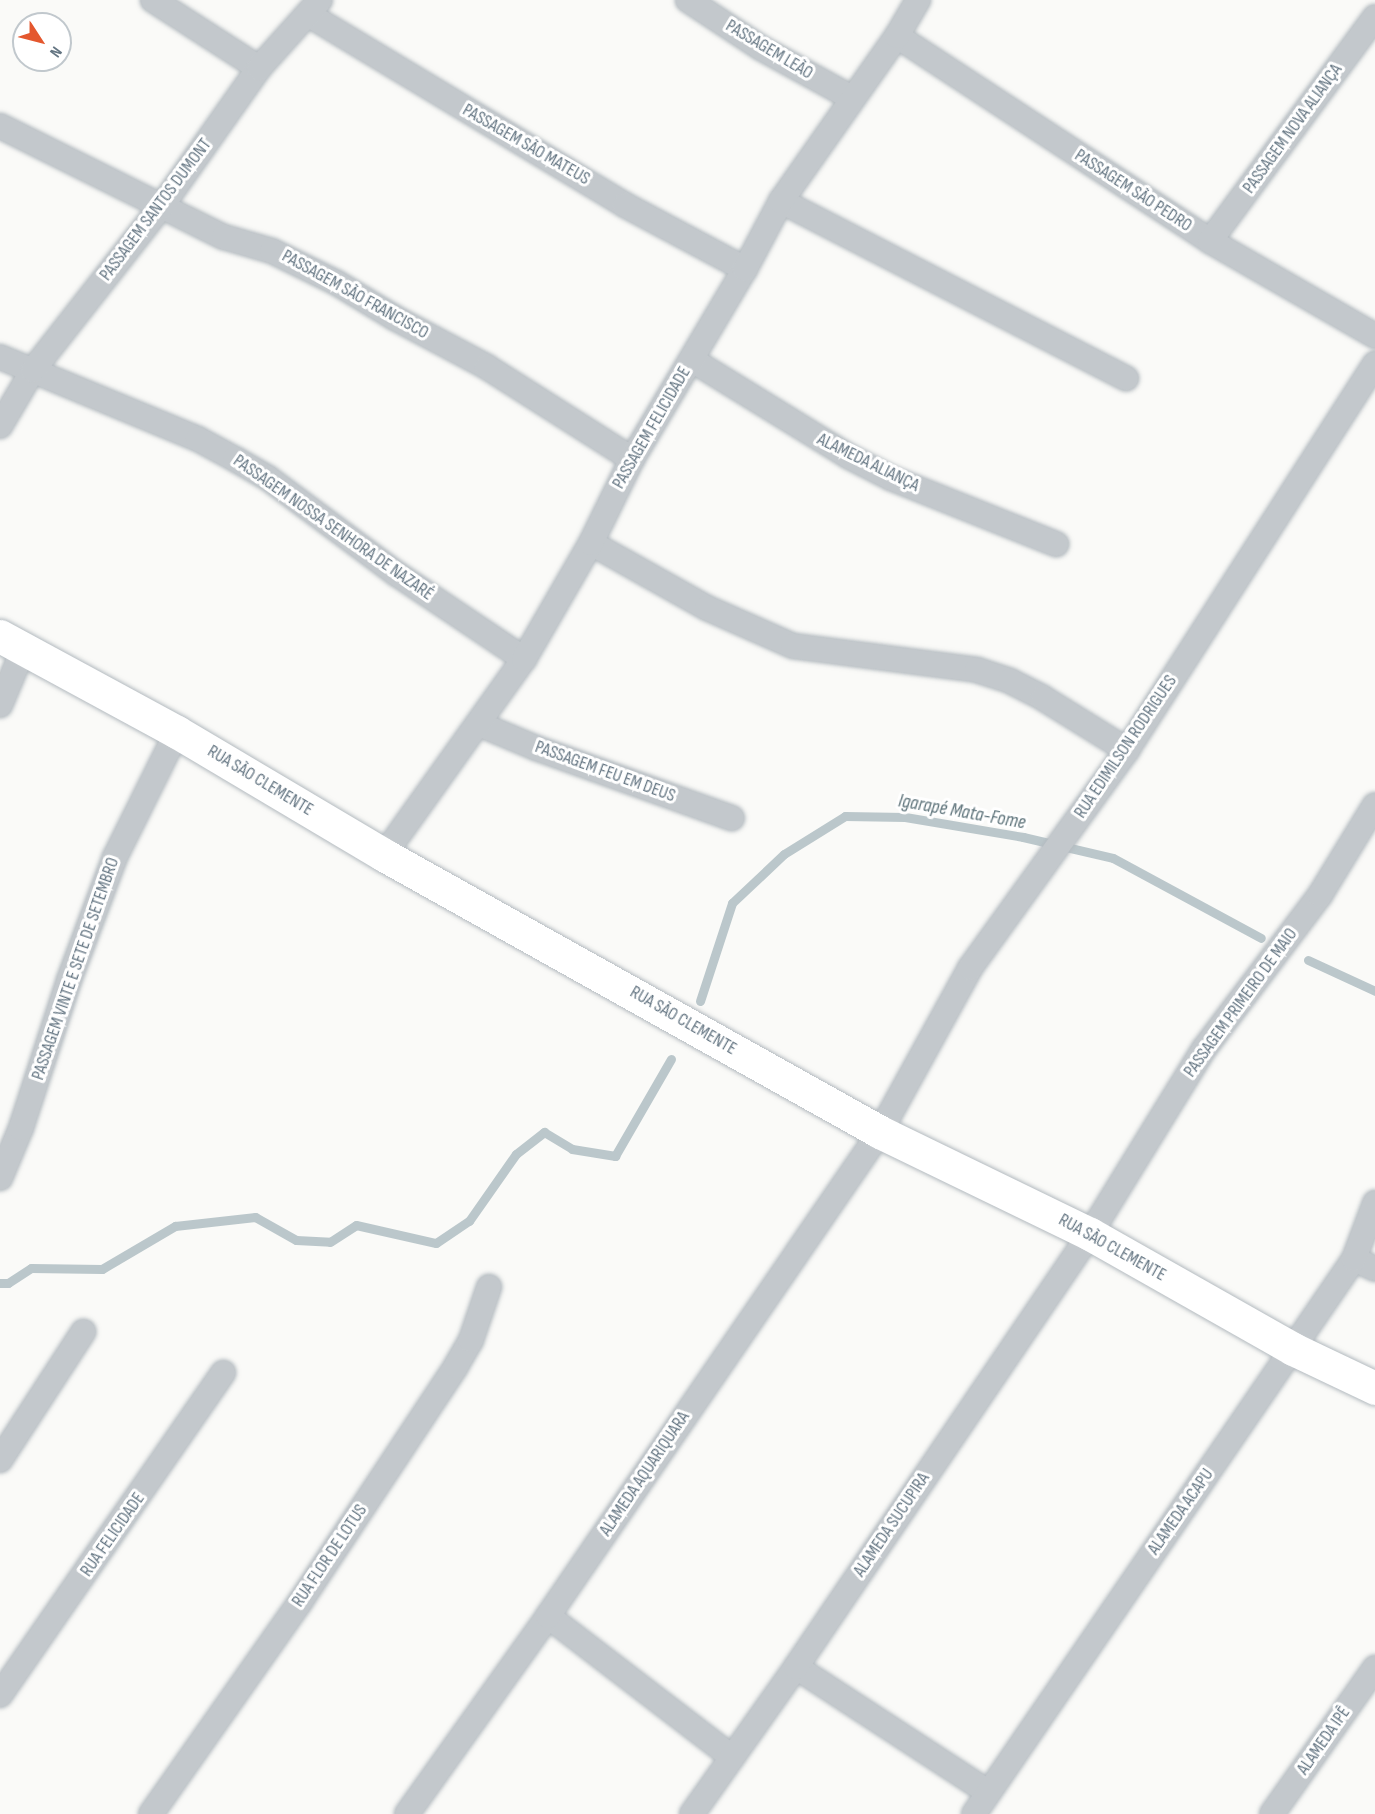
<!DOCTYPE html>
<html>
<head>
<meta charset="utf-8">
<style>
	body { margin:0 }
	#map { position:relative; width:1375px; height:1814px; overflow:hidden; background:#fafaf8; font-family:"Sofia Sans Condensed",sans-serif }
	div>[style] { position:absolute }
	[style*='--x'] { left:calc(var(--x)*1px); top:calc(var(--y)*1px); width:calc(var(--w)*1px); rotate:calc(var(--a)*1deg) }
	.stream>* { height:9px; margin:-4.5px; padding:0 4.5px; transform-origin:4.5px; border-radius:4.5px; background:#bbc7cb }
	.roads { filter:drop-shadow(0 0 2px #b3babf) drop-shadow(0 0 2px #b3babf) }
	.street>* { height:24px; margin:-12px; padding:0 12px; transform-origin:12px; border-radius:12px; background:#c3c8cc }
	.secondary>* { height:33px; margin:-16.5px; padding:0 16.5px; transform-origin:16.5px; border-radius:16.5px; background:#fff }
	span { translate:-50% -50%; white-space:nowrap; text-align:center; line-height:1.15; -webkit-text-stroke:6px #fff; paint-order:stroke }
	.street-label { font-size:18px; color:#657683 }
	.water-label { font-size:20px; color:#60757c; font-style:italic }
	.north { position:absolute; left:12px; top:12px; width:60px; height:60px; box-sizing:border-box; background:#fff; border:2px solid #c1c8cd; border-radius:50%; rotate:126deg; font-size:16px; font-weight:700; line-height:24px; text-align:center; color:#657683 }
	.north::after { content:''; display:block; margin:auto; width:21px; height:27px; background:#e4572e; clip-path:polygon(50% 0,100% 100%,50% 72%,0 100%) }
</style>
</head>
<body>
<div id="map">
	<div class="stream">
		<div style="--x:1308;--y:960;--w:74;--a:24.8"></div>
		<div style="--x:700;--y:1001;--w:103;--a:-71.9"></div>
		<div style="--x:732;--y:903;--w:71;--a:-43.3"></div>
		<div style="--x:784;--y:854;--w:72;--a:-31.9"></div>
		<div style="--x:845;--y:816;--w:60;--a:1"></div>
		<div style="--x:905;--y:817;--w:120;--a:9.6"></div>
		<div style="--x:1023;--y:837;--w:92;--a:13.1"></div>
		<div style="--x:1113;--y:858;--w:168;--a:28.4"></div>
		<div style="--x:0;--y:1283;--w:8;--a:0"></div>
		<div style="--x:8;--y:1283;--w:27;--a:-33"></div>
		<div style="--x:31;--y:1268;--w:71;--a:0.8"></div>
		<div style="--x:102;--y:1269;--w:85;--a:-30.5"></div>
		<div style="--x:175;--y:1226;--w:81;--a:-6.4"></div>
		<div style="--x:255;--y:1217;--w:47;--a:29.3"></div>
		<div style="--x:296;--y:1240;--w:34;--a:3"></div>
		<div style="--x:330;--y:1242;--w:31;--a:-33"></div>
		<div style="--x:356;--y:1225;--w:82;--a:12.7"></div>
		<div style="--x:436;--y:1243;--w:40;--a:-34"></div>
		<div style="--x:469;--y:1221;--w:82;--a:-55"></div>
		<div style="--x:516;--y:1154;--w:36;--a:-38"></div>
		<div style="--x:544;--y:1132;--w:33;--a:31"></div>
		<div style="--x:572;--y:1149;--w:44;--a:9.2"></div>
		<div style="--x:615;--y:1156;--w:112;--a:-60"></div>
	</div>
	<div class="roads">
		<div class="street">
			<div style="--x:153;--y:0;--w:126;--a:32.7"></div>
			<div style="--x:688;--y:0;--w:87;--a:33.3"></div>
			<div style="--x:761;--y:48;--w:104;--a:28.8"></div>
			<div style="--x:309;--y:15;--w:369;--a:31"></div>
			<div style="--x:625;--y:205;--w:136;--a:28.1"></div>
			<div style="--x:897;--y:36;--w:374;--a:33.2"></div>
			<div style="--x:1210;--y:241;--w:190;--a:29.9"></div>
			<div style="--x:0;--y:126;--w:250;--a:26.4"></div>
			<div style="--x:224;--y:237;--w:50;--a:16.3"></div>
			<div style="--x:272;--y:251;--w:72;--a:26.2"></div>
			<div style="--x:337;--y:283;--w:68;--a:31.1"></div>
			<div style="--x:395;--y:318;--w:104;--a:28"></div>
			<div style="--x:487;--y:367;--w:172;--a:32.4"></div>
			<div style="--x:781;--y:201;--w:388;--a:27.2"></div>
			<div style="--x:1210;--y:241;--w:278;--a:-53.6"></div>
			<div style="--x:0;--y:357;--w:214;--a:22.5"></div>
			<div style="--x:198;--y:439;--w:42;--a:28.4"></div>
			<div style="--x:235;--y:459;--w:38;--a:30"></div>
			<div style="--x:268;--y:478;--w:161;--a:36.7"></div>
			<div style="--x:397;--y:574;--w:153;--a:33.8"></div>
			<div style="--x:692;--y:360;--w:183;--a:31.6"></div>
			<div style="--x:848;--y:456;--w:48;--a:27.1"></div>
			<div style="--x:891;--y:478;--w:178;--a:21.8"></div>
			<div style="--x:0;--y:426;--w:65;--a:-59.5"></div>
			<div style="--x:33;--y:370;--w:207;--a:-51.9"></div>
			<div style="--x:161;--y:207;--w:170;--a:-54.8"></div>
			<div style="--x:259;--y:68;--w:91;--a:-48.1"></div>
			<div style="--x:591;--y:543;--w:133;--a:29.3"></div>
			<div style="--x:707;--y:608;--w:94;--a:23.8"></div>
			<div style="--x:793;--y:646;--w:186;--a:7.4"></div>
			<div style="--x:977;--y:670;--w:35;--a:18"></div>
			<div style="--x:1010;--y:681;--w:37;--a:27"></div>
			<div style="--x:1043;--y:698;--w:99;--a:31.8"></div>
			<div style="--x:0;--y:705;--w:62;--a:-67.2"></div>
			<div style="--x:479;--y:724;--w:62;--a:22.8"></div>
			<div style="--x:536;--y:748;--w:208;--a:19.7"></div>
			<div style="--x:384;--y:855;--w:241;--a:-54.5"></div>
			<div style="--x:524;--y:659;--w:134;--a:-60"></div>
			<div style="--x:591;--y:543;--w:93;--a:-64"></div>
			<div style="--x:632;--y:459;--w:221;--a:-59.3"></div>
			<div style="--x:745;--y:269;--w:77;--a:-62.1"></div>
			<div style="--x:781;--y:201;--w:202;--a:-54.9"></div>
			<div style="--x:897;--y:36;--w:42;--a:-59.7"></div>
			<div style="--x:0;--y:1178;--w:54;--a:-67.2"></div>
			<div style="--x:21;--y:1128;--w:156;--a:-72"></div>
			<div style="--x:69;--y:980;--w:131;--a:-69.5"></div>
			<div style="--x:115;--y:857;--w:140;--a:-63.6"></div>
			<div style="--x:1354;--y:1259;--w:23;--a:25"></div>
			<div style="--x:0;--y:1460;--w:153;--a:-57"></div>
			<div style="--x:548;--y:1616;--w:232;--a:37.5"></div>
			<div style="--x:796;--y:1667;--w:229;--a:33.1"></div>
			<div style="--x:0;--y:1695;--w:392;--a:-55.3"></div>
			<div style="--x:151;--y:1814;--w:259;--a:-54.9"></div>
			<div style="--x:300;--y:1602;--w:283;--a:-56.5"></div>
			<div style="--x:456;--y:1366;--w:30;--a:-60"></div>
			<div style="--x:471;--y:1340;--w:56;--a:-71.2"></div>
			<div style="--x:407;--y:1814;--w:243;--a:-54.5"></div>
			<div style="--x:548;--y:1616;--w:587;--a:-55.55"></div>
			<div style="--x:880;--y:1132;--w:187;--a:-61.2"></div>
			<div style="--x:970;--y:968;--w:269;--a:-54.2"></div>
			<div style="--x:1127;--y:750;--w:459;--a:-57.3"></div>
			<div style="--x:692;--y:1814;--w:180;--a:-54.7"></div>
			<div style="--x:796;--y:1667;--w:523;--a:-55.82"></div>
			<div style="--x:1090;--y:1234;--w:217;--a:-58.4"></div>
			<div style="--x:1204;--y:1049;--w:193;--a:-53"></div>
			<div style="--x:1320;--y:895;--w:105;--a:-58.6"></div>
			<div style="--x:974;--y:1814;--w:673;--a:-55.6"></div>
			<div style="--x:1354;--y:1259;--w:60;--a:-69.4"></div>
			<div style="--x:1272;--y:1814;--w:179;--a:-54.8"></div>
		</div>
		<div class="secondary">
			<div style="--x:0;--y:636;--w:201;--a:28.5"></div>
			<div style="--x:177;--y:732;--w:241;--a:30.7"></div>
			<div style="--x:384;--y:855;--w:568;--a:29.18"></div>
			<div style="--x:880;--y:1132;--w:233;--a:25.9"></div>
			<div style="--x:1090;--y:1234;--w:233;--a:29.5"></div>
			<div style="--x:1293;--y:1349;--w:91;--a:25.4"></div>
		</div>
	</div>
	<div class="street-label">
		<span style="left:769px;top:50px;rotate:31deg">PASSAGEM LEÃO</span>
		<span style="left:1293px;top:129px;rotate:-54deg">PASSAGEM NOVA ALIANÇA</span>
		<span style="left:526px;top:145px;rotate:30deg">PASSAGEM SÃO MATEUS</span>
		<span style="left:1133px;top:191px;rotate:33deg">PASSAGEM SÃO PEDRO</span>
		<span style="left:156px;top:210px;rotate:-53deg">PASSAGEM SANTOS DUMONT</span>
		<span style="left:355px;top:295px;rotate:29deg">PASSAGEM SÃO FRANCISCO</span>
		<span style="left:652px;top:428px;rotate:-60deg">PASSAGEM FELICIDADE</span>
		<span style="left:868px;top:463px;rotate:26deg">ALAMEDA ALIANÇA</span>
		<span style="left:333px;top:528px;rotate:35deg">PASSAGEM NOSSA SENHORA DE NAZARÉ</span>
		<span style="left:1126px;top:747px;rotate:-56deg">RUA EDIMILSON RODRIGUES</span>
		<span style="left:605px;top:772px;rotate:20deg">PASSAGEM FEU EM DEUS</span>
		<span style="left:260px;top:781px;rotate:31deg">RUA SÃO CLEMENTE</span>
		<span style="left:76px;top:969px;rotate:-71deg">PASSAGEM VINTE E SETE DE SETEMBRO</span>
		<span style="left:1241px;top:1003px;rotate:-54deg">PASSAGEM PRIMEIRO DE MAIO</span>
		<span style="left:683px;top:1021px;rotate:30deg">RUA SÃO CLEMENTE</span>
		<span style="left:1112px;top:1248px;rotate:29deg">RUA SÃO CLEMENTE</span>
		<span style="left:645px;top:1474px;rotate:-56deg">ALAMEDA AQUARIQUARA</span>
		<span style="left:1181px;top:1512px;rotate:-55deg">ALAMEDA ACAPU</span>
		<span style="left:892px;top:1525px;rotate:-56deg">ALAMEDA SUCUPIRA</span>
		<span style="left:113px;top:1535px;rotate:-55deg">RUA FELICIDADE</span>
		<span style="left:330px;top:1556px;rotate:-56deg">RUA FLOR DE LOTUS</span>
		<span style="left:1324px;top:1741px;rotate:-55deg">ALAMEDA IPÊ</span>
	</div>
	<div class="water-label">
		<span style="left:962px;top:812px;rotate:10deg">Igarapé Mata-Fome</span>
	</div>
	<div class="north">N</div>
</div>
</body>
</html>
